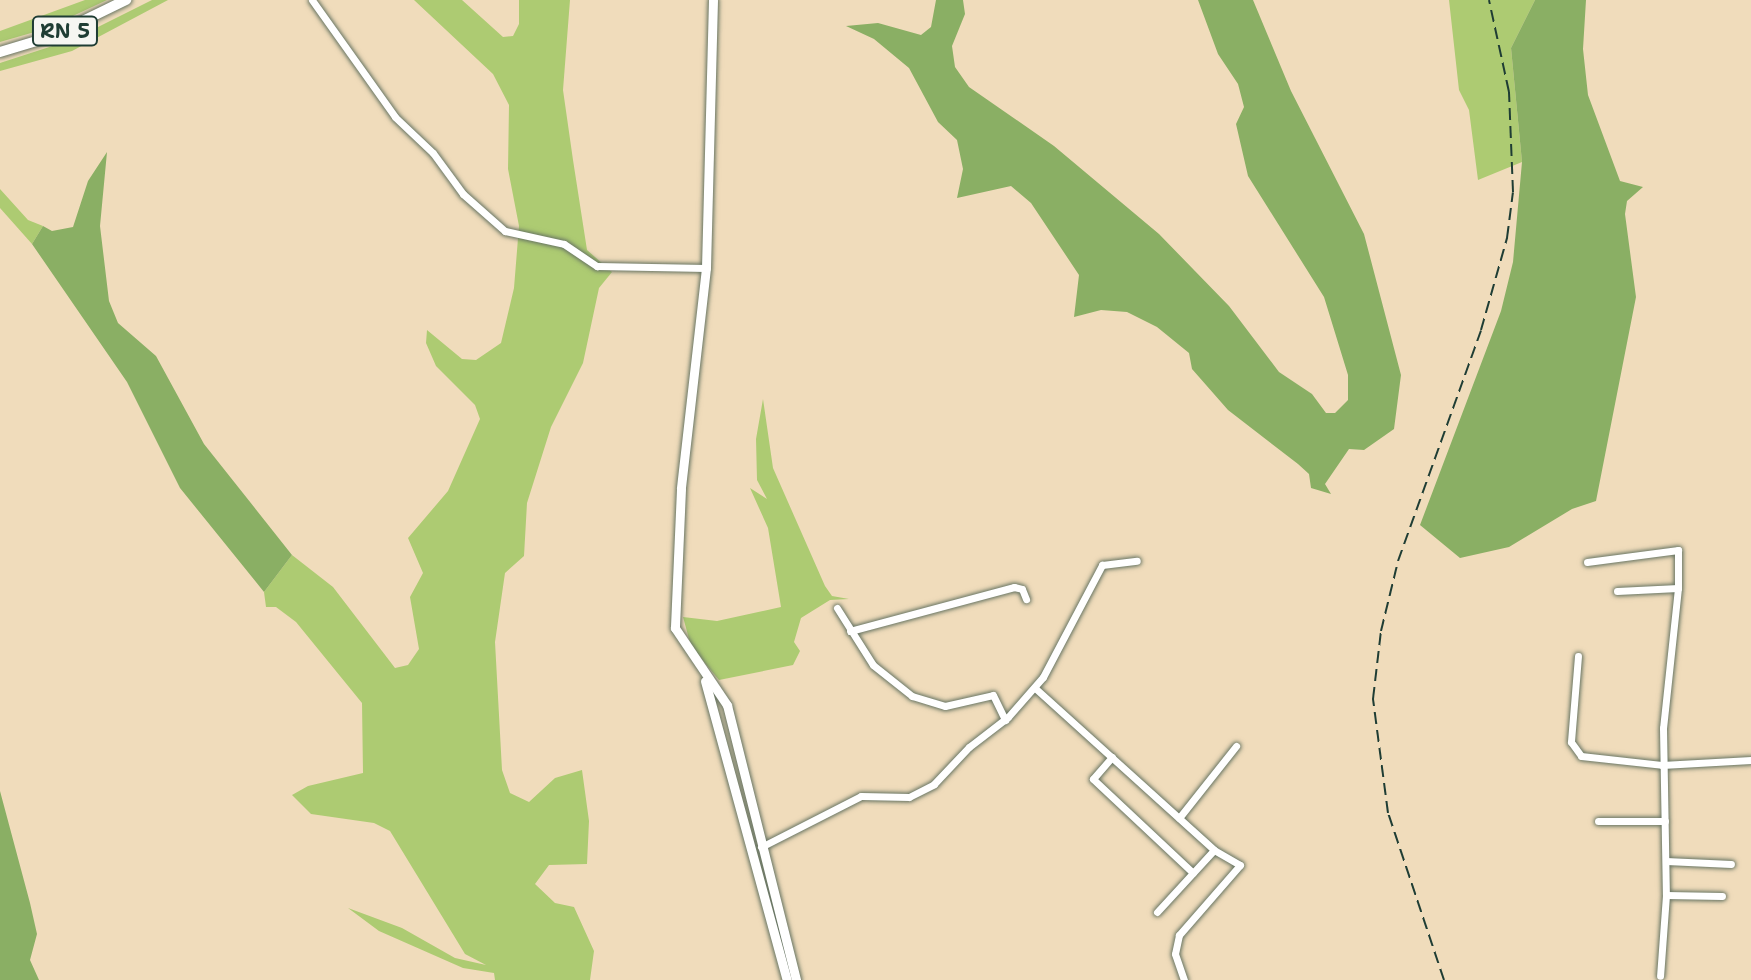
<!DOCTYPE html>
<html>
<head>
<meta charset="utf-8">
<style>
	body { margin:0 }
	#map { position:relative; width:1751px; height:980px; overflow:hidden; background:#f0dcbb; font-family:"Shantell Sans",sans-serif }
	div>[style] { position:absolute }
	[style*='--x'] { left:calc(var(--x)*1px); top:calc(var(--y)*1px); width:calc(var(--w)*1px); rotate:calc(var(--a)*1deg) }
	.green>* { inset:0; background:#adcb72 }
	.forest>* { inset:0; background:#8aaf64 }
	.roads { filter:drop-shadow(0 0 2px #687563) drop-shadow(0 0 2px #687563) }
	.street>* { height:7px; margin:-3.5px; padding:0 3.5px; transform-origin:3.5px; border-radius:3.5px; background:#fff }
	.secondary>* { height:9px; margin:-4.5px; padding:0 4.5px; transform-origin:4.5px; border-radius:4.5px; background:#fff }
	.primary>* { height:10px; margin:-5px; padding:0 5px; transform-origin:5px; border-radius:5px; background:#fff }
	.rail>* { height:2px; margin-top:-1px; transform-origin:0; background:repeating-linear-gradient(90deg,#1f3d34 0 12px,transparent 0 18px) }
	span { translate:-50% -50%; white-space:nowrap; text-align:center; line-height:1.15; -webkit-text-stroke:6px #f6f6f2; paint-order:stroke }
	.shield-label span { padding:2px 6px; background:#f6f6f2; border:2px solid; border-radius:6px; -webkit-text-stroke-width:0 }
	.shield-label { font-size:20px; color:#1f3d34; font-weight:700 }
</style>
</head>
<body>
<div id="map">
	<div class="green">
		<div style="clip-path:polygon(85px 0,107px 0,45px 29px,0 42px,0 31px)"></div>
		<div style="clip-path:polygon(152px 0,168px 0,72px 51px,0 71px,0 63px,74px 39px)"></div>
		<div style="clip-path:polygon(414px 0,462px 0,503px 37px,513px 36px,519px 24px,519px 0,570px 0,563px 90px,573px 160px,587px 250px,612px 272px,599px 288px,583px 363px,551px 427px,527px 503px,524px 556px,505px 573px,495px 642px,502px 770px,510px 793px,529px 802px,555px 778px,582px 770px,589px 821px,587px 864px,549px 865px,535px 884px,555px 903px,574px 907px,594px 951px,590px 980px,495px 980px,494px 973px,463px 968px,379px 931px,348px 908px,402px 928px,455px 958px,486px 965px,465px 954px,390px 831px,374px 823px,311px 814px,292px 795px,308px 786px,363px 773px,362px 703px,296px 622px,276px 607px,266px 607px,264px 592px,292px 555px,333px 587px,395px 668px,408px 665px,419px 649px,410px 597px,423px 573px,408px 538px,448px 491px,480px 419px,475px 405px,436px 366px,426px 343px,427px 330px,462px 359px,476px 360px,501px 343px,514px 288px,519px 226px,508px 169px,509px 105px,493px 74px)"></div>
		<div style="clip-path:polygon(1449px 0,1535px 0,1511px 48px,1522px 162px,1478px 180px,1469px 110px,1459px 90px)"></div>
		<div style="clip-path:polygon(0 189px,28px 220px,43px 226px,32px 244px,0 208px)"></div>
		<div style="clip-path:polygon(763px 399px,773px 468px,825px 586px,832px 596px,849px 599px,830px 600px,801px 618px,794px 642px,800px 651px,793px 665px,719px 680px,691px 646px,683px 617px,717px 621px,781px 607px,768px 528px,750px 488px,767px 499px,757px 480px,756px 439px)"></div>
	</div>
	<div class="forest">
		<div style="clip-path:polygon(936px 0,963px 0,965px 14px,952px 46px,955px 67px,969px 87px,1054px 146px,1159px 234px,1229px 306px,1279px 372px,1312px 394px,1326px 413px,1335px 413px,1348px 400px,1348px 375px,1324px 297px,1248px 176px,1236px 124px,1244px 107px,1238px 84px,1218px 54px,1198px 0,1253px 0,1291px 91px,1364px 234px,1401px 375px,1394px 429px,1364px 450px,1349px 449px,1325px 484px,1331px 494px,1311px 488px,1309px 474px,1298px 464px,1228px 410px,1192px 369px,1189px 353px,1157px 327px,1127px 312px,1101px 310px,1074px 317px,1079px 275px,1031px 203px,1011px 186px,957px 198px,963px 169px,957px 140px,938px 122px,909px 68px,874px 39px,846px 26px,878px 23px,921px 35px,931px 27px)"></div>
		<div style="clip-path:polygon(1535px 0,1586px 0,1583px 49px,1588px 95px,1620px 181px,1643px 187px,1627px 201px,1625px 214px,1636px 297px,1596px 501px,1572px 509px,1509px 547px,1460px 558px,1420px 525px,1501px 311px,1513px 262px,1522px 162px,1511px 48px)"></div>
		<div style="clip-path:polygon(107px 152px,100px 226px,109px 301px,118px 323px,156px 356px,204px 444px,292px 555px,264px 592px,180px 488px,127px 382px,32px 244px,43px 226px,52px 231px,73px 227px,88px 181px)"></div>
		<div style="clip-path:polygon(0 791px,30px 903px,37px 934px,30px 960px,39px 980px,0 980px)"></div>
	</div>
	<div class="roads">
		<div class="street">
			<div style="--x:312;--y:0;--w:143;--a:54.6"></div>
			<div style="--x:395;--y:117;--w:52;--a:43.5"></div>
			<div style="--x:433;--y:153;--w:51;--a:53.8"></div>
			<div style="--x:463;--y:194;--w:56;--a:41.4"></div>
			<div style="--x:505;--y:231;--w:60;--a:12.4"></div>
			<div style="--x:564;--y:244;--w:40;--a:34"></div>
			<div style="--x:597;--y:266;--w:109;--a:1.1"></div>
			<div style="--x:1587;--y:562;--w:92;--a:-7.5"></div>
			<div style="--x:1678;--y:550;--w:38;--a:90"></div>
			<div style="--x:1617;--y:591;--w:61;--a:-2.8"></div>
			<div style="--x:1678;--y:588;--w:141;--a:96.1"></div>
			<div style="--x:1663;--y:728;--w:167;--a:89"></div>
			<div style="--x:1666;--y:895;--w:81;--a:94.2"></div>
			<div style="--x:837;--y:608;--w:67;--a:57.7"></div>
			<div style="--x:873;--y:665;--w:50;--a:38.5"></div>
			<div style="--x:912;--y:696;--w:34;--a:17"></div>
			<div style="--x:945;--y:706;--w:49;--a:-12.9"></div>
			<div style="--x:993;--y:695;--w:28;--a:64"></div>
			<div style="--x:850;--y:631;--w:170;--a:-15"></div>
			<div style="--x:1014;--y:587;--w:8;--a:14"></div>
			<div style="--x:1022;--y:589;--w:11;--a:68"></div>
			<div style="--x:1578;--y:656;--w:86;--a:94.7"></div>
			<div style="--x:1571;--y:742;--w:17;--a:54"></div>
			<div style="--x:1581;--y:756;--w:81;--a:6.3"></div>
			<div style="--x:1662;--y:765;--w:89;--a:-3.2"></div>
			<div style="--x:1035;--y:688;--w:241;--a:42.1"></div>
			<div style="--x:1214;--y:850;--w:30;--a:30"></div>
			<div style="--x:1240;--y:865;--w:93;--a:131.1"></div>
			<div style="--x:1179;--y:935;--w:19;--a:102"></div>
			<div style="--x:1175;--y:954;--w:28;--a:71"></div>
			<div style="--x:1112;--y:757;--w:29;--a:131"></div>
			<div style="--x:1093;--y:779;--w:137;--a:43.2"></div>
			<div style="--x:1179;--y:818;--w:92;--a:-51.6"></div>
			<div style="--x:1598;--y:821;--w:67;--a:0"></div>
			<div style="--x:761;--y:847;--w:112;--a:-27"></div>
			<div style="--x:861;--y:796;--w:48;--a:1.2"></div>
			<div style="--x:909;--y:797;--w:28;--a:-27"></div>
			<div style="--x:934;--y:784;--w:51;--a:-46.6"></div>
			<div style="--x:969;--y:747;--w:49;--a:-37.6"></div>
			<div style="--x:1008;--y:717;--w:53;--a:-48.8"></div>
			<div style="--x:1043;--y:677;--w:127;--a:-62.2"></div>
			<div style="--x:1102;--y:565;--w:35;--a:-7"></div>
			<div style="--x:1666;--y:861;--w:65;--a:2.6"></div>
			<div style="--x:1666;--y:895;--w:56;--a:1"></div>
			<div style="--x:1157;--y:912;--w:84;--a:-47.4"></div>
		</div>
		<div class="secondary">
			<div style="--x:713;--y:0;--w:268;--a:91.5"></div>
			<div style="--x:706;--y:268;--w:222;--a:96.5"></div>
			<div style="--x:681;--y:489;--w:139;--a:92.5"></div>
			<div style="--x:675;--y:628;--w:93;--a:56"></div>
			<div style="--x:727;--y:705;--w:284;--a:75.9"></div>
			<div style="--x:705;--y:681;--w:310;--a:74.7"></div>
		</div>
		<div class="primary">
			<div style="--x:0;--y:52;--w:52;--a:-16.7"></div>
			<div style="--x:50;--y:37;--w:85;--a:-26"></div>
		</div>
	</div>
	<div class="rail">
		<div style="--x:1444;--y:980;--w:176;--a:-108.5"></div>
		<div style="--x:1388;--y:813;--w:115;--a:-97.5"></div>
		<div style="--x:1373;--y:699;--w:68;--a:-83.3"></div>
		<div style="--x:1381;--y:631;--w:72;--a:-76.3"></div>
		<div style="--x:1398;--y:561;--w:245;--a:-70.2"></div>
		<div style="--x:1481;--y:330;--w:96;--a:-74.2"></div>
		<div style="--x:1507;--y:238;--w:46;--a:-82.6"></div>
		<div style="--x:1513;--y:192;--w:100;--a:-92.3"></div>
		<div style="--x:1509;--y:92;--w:94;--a:-102.3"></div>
	</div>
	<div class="shield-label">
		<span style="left:65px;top:31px">RN 5</span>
	</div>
</div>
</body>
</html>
